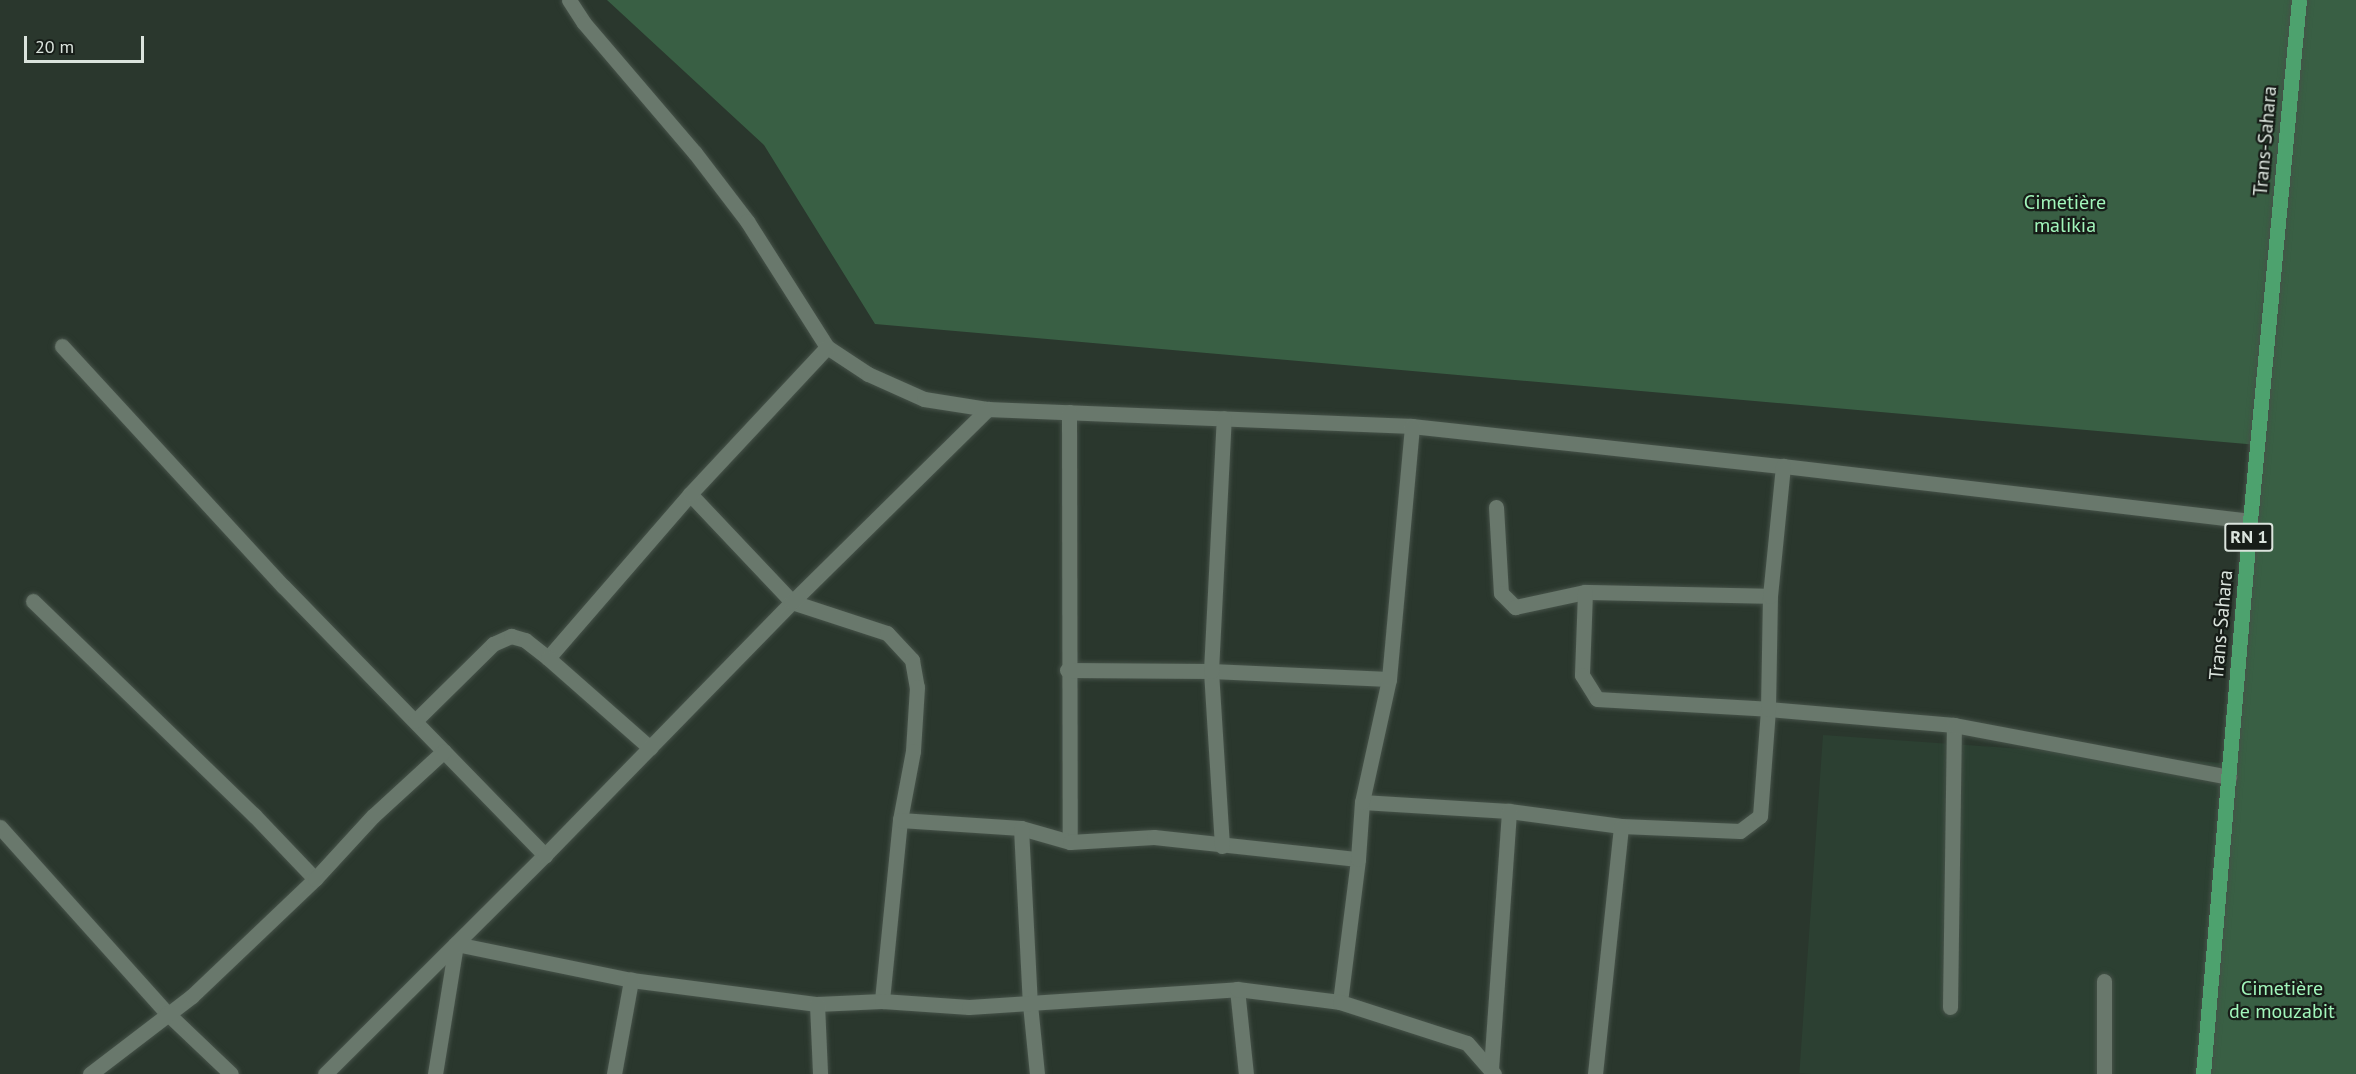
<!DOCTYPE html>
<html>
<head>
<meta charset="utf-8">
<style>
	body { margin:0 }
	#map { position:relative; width:2356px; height:1074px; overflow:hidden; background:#2a372d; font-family:"PT Sans",sans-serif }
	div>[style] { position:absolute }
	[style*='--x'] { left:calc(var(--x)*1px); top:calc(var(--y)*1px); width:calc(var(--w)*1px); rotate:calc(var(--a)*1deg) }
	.built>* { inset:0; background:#2c4032; transform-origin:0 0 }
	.green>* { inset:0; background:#395f44 }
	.roads { filter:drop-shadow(0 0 2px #465249) drop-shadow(0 0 2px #465249) }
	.service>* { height:15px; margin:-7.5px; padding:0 7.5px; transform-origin:7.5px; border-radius:7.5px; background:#69786c }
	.minor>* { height:15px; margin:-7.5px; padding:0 7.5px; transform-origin:7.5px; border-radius:7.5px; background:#69786c }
	.tertiary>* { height:15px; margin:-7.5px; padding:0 7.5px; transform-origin:7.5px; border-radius:7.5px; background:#69786c }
	.primary>* { height:15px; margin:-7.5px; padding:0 7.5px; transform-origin:7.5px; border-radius:7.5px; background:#4da26e }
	span { translate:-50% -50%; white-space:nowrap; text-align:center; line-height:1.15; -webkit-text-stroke:4.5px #171d18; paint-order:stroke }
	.shield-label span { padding:2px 4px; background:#171d18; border:2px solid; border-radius:4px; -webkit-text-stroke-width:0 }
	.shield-label { font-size:18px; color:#dbe4dd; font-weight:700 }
	.street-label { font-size:20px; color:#dbe4dd }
	.park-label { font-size:20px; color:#a2f6bb }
	.scale { position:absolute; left:24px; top:36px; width:120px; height:27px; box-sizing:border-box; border:3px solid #dbe4dd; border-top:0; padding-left:8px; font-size:18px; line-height:21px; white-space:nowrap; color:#dbe4dd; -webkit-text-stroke:4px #171d18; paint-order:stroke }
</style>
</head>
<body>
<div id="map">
	<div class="built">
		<div style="left:1823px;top:735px;width:408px;height:339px;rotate:4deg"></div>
	</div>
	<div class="green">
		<div style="clip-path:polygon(607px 0,2356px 0,2356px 1074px,2203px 1074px,2258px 445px,875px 324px,764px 145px)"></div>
	</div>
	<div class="roads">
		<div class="service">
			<div style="--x:1950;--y:1007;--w:282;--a:-89.2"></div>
			<div style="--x:2104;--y:1074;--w:93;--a:-90"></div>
		</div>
		<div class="minor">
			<div style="--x:569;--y:0;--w:27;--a:57"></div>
			<div style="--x:584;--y:23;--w:171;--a:49.5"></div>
			<div style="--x:695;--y:153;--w:86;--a:52.6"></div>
			<div style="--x:747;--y:221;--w:149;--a:57.6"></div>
			<div style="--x:827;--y:347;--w:49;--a:33.4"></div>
			<div style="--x:868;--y:374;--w:61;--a:24.1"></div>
			<div style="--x:924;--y:399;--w:65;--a:8.9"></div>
			<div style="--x:988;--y:409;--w:424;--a:2.3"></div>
			<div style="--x:1412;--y:426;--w:373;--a:6.2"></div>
			<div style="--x:1783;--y:466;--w:470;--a:6.7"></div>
			<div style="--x:62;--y:346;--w:326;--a:47.4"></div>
			<div style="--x:283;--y:586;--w:376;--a:45.8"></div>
			<div style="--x:1069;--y:412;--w:430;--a:89.9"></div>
			<div style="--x:690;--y:494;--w:149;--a:46.6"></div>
			<div style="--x:792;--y:602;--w:100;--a:18.1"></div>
			<div style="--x:887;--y:633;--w:37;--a:47"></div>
			<div style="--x:912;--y:660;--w:27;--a:80"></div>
			<div style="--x:917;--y:687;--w:64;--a:93.6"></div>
			<div style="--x:913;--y:751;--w:70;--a:100.7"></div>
			<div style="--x:900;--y:820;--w:182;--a:95.7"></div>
			<div style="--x:1496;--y:507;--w:86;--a:86.7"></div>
			<div style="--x:1501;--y:593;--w:20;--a:45"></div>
			<div style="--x:1515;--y:607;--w:72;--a:-12.1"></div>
			<div style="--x:1585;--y:592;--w:185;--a:1.2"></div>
			<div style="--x:1585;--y:592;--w:83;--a:92.1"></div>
			<div style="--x:1582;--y:675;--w:28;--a:58"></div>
			<div style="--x:1597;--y:699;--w:171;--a:3.3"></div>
			<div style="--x:1768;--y:709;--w:187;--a:4.9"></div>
			<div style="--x:1954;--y:725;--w:280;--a:10.7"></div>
			<div style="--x:33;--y:601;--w:308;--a:44.1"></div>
			<div style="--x:254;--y:815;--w:88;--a:46.4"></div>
			<div style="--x:548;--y:658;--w:217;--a:-49.1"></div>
			<div style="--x:690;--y:494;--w:201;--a:-47"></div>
			<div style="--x:1067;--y:670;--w:144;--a:0.4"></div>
			<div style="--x:1211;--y:671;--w:178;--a:2.6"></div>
			<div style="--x:415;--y:721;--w:110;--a:-44.6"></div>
			<div style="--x:493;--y:644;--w:20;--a:-24"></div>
			<div style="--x:511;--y:636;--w:15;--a:16"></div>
			<div style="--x:525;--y:640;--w:29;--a:38"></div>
			<div style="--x:548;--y:658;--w:136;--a:41.4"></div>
			<div style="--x:1362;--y:802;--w:147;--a:3.5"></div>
			<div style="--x:1509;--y:811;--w:113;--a:7.6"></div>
			<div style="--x:1621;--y:826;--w:119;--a:2.4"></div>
			<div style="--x:1740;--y:831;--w:25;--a:-37"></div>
			<div style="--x:1760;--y:816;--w:107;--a:-85.7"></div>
			<div style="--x:1768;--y:709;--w:113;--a:-89"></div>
			<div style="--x:1770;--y:596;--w:131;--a:-84.3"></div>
			<div style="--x:900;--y:820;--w:121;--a:3.8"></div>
			<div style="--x:1021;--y:828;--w:51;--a:15.9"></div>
			<div style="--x:1070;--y:842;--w:84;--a:-3.4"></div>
			<div style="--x:1154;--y:837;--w:205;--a:6.2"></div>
			<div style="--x:0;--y:827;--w:250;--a:48.1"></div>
			<div style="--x:167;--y:1013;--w:88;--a:43.6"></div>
			<div style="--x:1021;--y:828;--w:176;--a:87.1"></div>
			<div style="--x:1030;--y:1004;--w:70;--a:84.3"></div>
			<div style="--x:1222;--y:846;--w:175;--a:-93.6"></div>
			<div style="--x:1211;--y:671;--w:253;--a:-87.1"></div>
			<div style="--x:1237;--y:989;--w:85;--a:84"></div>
			<div style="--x:1340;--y:1002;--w:144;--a:-82.8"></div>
			<div style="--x:1358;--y:859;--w:57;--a:-86"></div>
			<div style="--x:1362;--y:802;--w:126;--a:-77.6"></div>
			<div style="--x:1389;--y:679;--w:254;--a:-84.8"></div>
			<div style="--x:817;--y:1004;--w:65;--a:-2.6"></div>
			<div style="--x:882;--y:1001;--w:87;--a:3.9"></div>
			<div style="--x:969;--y:1007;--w:269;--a:-3.8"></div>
			<div style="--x:1237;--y:989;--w:104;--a:7.2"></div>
			<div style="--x:1340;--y:1002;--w:133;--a:17.9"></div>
			<div style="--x:1467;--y:1043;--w:41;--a:48.9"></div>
			<div style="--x:1491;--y:1069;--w:259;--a:-86"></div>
			<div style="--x:90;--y:1074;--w:128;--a:-37.4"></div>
			<div style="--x:192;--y:996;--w:170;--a:-43.6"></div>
			<div style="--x:315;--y:879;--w:86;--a:-47.4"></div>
			<div style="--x:373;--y:816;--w:96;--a:-42.5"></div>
			<div style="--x:435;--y:1074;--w:132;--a:-80.8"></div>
			<div style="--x:456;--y:944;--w:179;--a:11.6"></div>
			<div style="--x:631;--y:980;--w:188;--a:7.4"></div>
			<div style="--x:817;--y:1004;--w:70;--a:87.5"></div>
			<div style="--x:614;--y:1074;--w:96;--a:-79.7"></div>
			<div style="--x:1595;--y:1074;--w:249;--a:-84"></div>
		</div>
		<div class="tertiary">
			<div style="--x:325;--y:1074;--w:310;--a:-44.9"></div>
			<div style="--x:545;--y:855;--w:354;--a:-45.7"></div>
			<div style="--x:792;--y:602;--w:275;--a:-44.6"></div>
		</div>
		<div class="primary">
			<div style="--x:2203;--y:1074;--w:555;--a:-85.14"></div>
			<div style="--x:2250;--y:521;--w:523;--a:-84.63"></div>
		</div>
	</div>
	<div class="shield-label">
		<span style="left:2249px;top:537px">RN 1</span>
	</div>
	<div class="street-label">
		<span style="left:2265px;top:141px;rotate:-85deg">Trans-Sahara</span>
		<span style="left:2221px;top:625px;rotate:-85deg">Trans-Sahara</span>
	</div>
	<div class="park-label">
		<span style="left:2065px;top:214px">Cimetière<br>malikia</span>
		<span style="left:2282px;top:1000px">Cimetière<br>de mouzabit</span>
	</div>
	<div class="scale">20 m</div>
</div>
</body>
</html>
